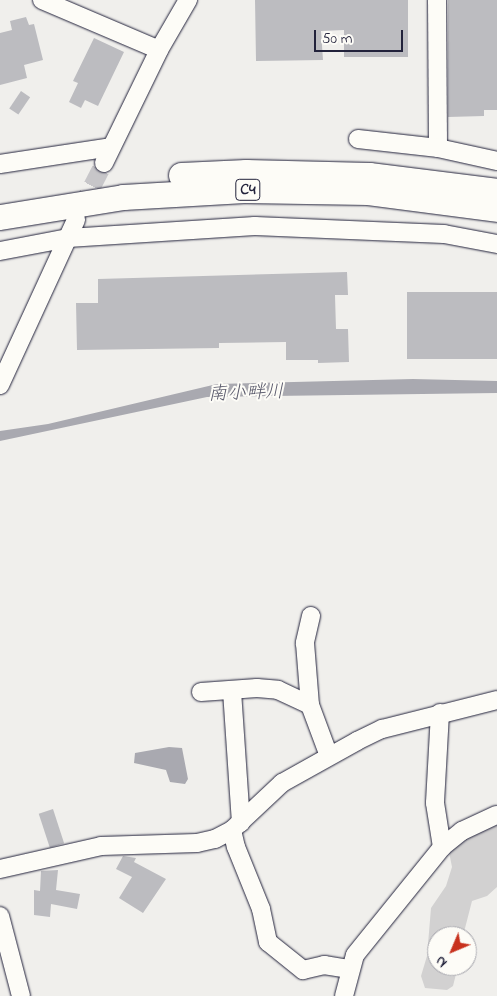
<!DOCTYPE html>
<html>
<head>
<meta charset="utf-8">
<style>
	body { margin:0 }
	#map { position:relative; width:497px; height:996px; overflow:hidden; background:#f0efec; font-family:"Indie Flower","Klee One",sans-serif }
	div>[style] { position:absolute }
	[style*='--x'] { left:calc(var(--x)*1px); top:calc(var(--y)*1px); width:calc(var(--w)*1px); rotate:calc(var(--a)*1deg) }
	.green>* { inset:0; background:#d2d1d1 }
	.water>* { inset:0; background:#a9a9b0 }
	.building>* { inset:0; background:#bcbcc0; transform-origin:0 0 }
	.minor-tunnel>* { height:18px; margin-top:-9px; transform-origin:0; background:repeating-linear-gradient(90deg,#c7c6c9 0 18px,transparent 0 27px) }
	.roads { filter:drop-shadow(0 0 1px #22223b) drop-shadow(0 0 1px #22223b) }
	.minor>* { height:18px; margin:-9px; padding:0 9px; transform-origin:9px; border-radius:9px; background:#fdfcf7 }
	.highway>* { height:25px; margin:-12.5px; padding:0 12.5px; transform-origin:12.5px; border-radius:12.5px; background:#fdfcf7 }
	span { translate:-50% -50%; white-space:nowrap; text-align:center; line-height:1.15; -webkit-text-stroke:4px #fdfcf7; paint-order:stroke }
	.shield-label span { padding:1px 4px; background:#fdfcf7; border:1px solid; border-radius:4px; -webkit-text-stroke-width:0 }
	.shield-label { font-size:16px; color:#22223b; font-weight:700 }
	.water-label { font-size:19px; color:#58586a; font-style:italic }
	.north { position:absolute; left:427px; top:926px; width:50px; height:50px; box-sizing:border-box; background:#fdfcf7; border:1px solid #a5a5ac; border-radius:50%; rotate:225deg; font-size:14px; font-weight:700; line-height:20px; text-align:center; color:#22223b }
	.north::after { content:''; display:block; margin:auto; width:18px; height:22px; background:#c8321e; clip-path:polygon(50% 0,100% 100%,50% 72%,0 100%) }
	.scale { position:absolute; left:314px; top:30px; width:89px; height:22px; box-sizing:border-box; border:2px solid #22223b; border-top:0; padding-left:6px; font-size:15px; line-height:18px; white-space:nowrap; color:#22223b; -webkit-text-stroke:4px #fdfcf7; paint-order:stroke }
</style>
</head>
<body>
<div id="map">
	<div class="green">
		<div style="clip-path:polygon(497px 824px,497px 887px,487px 896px,472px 901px,463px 936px,437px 936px,437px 966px,458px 966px,453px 986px,447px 990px,425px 988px,421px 976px,427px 956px,431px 908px,446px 886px,452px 867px,449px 852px,463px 838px)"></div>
	</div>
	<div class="water">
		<div style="clip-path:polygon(413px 379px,497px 381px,497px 393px,207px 397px,0 441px,0 431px,48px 424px,217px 384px)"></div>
		<div style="clip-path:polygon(169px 747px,182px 748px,188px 779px,185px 784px,170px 782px,166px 770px,134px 763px,135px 753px)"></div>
	</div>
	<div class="building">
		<div style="clip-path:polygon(255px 0,408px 0,408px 57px,344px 57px,344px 30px,321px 31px,323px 60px,256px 61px)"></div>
		<div style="clip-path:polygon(448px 0,497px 0,497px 110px,484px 110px,484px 116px,448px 117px)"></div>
		<div style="clip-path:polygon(26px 17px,29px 25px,34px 24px,43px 60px,24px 65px,27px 78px,0 85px,0 33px,12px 30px,10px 21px)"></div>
		<div style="clip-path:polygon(94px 38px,124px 52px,98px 106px,85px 100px,81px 108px,69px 102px,78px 83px,73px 81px)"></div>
		<div style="left:21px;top:91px;width:11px;height:21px;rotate:34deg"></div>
		<div style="clip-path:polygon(347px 272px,348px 295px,335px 295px,336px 329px,348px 329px,349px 362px,318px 363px,318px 360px,286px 360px,286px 342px,219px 343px,219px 348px,77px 350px,76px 303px,98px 303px,98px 279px)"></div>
		<div style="left:497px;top:292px;width:67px;height:90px;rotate:90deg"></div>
		<div style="left:53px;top:809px;width:36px;height:15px;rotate:72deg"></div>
		<div style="clip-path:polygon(123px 856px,136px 858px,134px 862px,166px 879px,143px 913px,119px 898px,132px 877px,116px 869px)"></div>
		<div style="clip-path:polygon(58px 870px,56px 890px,80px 894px,77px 909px,51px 904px,50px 917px,34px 915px,34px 890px,40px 891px,41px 871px)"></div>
	</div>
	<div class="minor-tunnel">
		<div style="--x:80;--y:210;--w:53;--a:-62.9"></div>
	</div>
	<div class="roads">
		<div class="minor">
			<div style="--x:42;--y:0;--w:127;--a:23.1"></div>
			<div style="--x:437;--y:0;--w:148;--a:89.6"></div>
			<div style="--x:358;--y:139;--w:81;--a:6.4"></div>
			<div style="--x:438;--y:148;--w:60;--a:12.4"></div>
			<div style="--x:104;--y:163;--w:126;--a:-64"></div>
			<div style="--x:159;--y:50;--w:58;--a:-59.9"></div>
			<div style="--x:0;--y:164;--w:112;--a:-8.7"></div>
			<div style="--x:0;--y:251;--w:69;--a:-10.8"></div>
			<div style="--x:68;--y:238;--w:187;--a:-3.7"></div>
			<div style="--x:255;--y:226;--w:189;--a:2.4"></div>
			<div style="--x:444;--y:234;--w:54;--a:10.7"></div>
			<div style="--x:0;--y:385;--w:182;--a:-65.3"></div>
			<div style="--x:311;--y:616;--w:28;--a:103"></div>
			<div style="--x:305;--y:643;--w:62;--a:85.4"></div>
			<div style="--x:310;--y:705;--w:54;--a:69.6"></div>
			<div style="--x:232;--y:691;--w:132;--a:86.1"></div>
			<div style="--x:201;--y:692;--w:56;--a:-4.1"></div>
			<div style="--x:257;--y:688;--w:21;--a:5"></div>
			<div style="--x:278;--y:690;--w:35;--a:25"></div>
			<div style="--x:440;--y:713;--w:90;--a:93.2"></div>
			<div style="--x:435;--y:803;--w:45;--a:81"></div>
			<div style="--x:232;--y:830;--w:17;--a:77"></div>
			<div style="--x:236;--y:847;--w:67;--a:68"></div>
			<div style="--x:261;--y:909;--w:34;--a:78"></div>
			<div style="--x:268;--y:942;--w:45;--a:38.7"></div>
			<div style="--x:303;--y:970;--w:22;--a:-13"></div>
			<div style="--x:324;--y:965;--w:26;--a:9"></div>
			<div style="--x:0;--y:869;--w:104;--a:-12.8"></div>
			<div style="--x:101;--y:846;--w:96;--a:-1.8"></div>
			<div style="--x:197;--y:843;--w:18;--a:-13"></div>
			<div style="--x:215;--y:839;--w:19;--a:-28"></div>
			<div style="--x:232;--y:830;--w:69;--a:-43.2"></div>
			<div style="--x:282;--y:783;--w:86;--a:-29.2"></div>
			<div style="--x:357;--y:741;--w:28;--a:-26"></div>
			<div style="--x:382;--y:729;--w:119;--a:-14.2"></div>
			<div style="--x:0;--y:916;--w:83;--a:75.3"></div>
			<div style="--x:344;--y:996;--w:42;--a:-75"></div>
			<div style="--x:355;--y:955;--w:139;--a:-51.1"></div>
			<div style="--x:442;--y:847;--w:26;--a:-39"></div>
			<div style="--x:462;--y:831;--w:38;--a:-25"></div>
		</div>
		<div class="highway">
			<div style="--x:181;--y:175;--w:65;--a:-2.6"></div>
			<div style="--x:246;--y:172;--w:123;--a:1.4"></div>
			<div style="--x:369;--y:175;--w:129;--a:7.1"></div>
			<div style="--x:0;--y:217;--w:125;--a:-9.2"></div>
			<div style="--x:123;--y:197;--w:121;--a:-3.3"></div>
			<div style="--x:244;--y:190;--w:124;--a:0.9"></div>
			<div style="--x:368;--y:192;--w:130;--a:7.5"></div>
		</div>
	</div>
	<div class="shield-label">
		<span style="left:248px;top:190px">C4</span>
	</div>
	<div class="water-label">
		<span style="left:246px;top:394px;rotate:-2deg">南小畔川</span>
	</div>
	<div class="north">N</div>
	<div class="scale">50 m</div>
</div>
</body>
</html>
